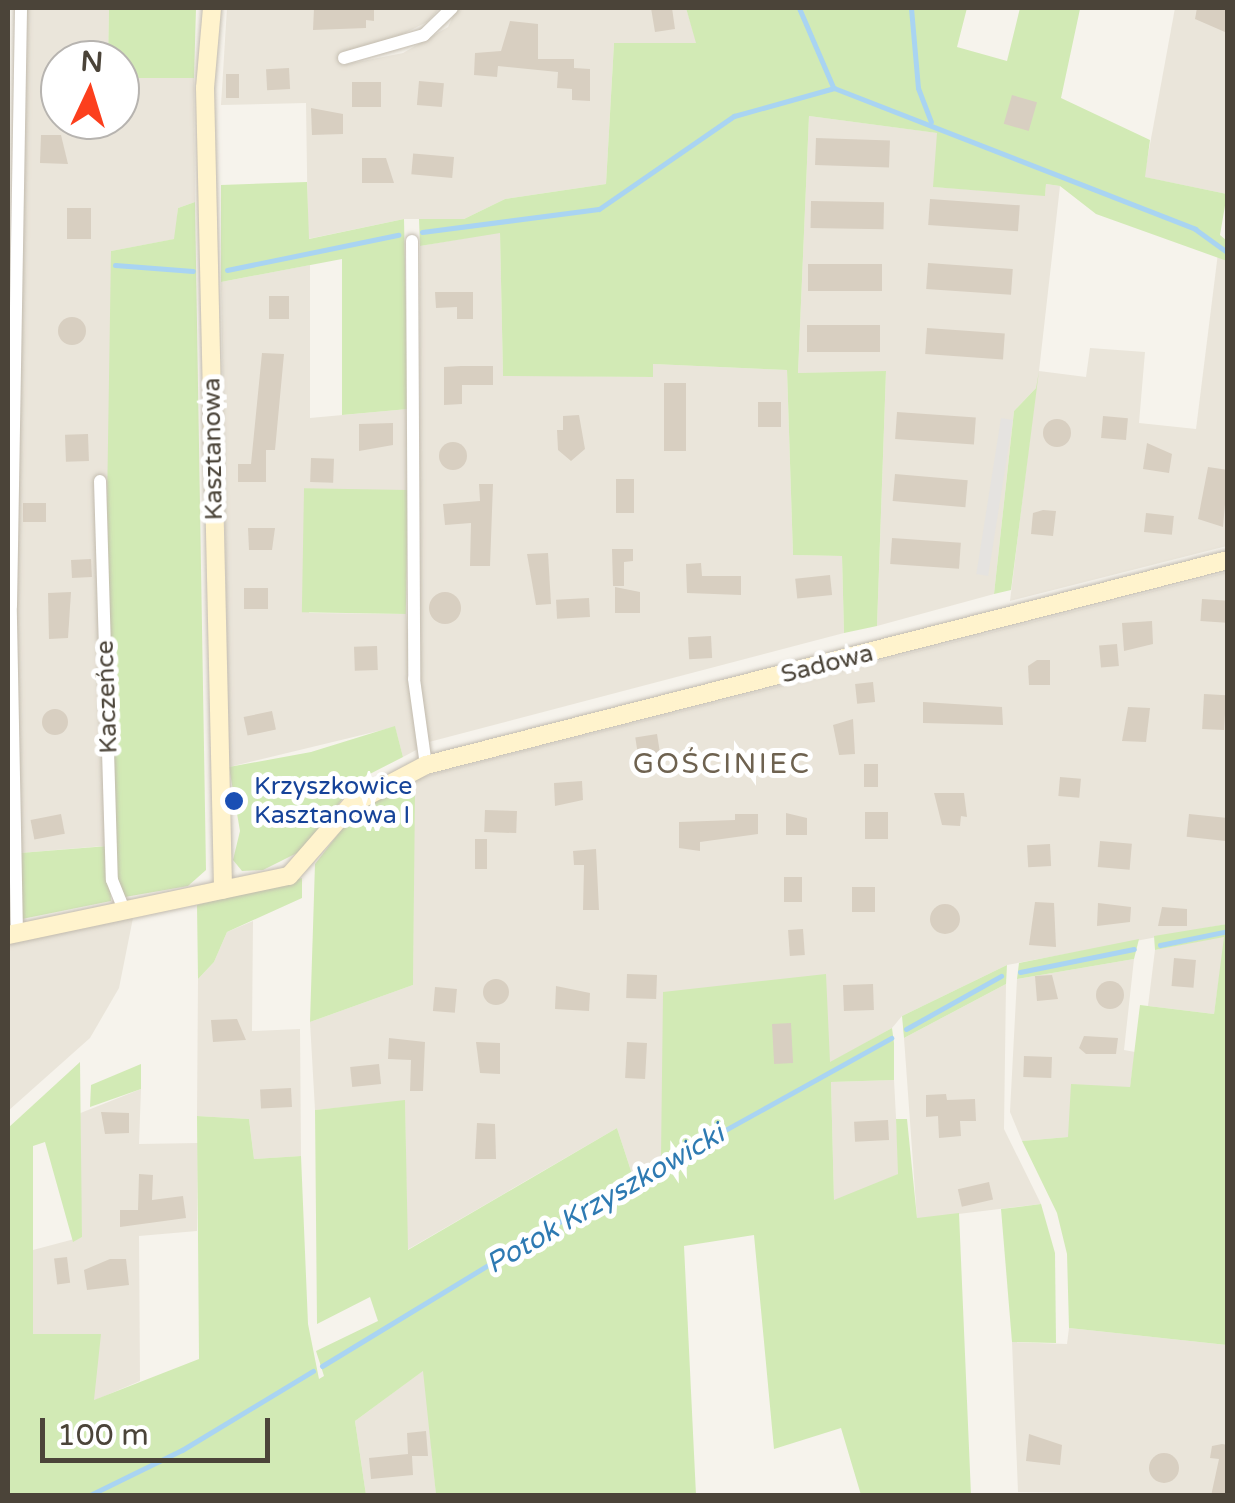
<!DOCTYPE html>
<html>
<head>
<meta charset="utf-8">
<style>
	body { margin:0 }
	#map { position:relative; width:1235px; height:1503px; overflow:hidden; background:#f6f3ec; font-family:"Varela Round",sans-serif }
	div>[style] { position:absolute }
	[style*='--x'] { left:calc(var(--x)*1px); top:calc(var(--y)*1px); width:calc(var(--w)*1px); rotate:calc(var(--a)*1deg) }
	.residential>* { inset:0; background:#eae5da }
	.green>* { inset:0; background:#d2eab5; transform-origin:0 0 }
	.parking>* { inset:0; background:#e5e3e0; transform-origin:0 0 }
	.stream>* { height:5px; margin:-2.5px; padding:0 2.5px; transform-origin:2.5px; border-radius:2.5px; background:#a9d4f2 }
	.building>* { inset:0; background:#d8cfc1; transform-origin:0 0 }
	.round { border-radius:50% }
	.roads { filter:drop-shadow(0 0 2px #c2bbae) drop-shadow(0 0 2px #c2bbae) }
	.street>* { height:12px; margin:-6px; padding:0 6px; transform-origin:6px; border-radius:6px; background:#fff }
	.secondary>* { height:18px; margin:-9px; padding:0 9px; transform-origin:9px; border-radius:9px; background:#fff3cd }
	.dots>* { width:28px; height:28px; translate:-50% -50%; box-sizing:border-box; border:5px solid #fff; border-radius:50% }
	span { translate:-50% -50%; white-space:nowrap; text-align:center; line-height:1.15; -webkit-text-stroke:10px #fff; paint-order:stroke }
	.street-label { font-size:25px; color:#4b4439 }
	.transit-label { font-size:25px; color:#164399 }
	.left { translate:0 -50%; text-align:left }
	.neighbourhood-label { font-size:28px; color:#6e6250; letter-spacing:2.5px }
	.water-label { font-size:28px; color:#2e7ab2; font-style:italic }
	.frame { position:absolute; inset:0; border:10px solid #4b4439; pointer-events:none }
	.north { position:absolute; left:40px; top:40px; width:100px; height:100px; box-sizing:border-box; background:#fff; border:2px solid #b7b4b0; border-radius:50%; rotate:4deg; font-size:28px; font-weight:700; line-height:40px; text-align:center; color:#4b4439 }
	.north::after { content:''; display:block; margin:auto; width:35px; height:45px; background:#fc3f1d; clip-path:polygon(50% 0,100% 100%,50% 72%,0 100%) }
	.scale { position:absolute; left:40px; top:1418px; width:230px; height:45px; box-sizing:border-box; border:5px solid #4b4439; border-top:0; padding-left:12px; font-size:30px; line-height:35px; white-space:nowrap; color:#4b4439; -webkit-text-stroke:8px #fff; paint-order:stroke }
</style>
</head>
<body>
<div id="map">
	<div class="residential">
		<div style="clip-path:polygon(27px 8px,109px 8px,108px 60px,60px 60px,60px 120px,120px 120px,120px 78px,194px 78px,195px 202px,178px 208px,175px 239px,111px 251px,116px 845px,20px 853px,16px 592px)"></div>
		<div style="clip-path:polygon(227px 8px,440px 8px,427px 22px,389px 41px,339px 53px,342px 65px,403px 53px,448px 27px,457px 8px,686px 8px,697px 43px,614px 43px,606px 184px,505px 199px,464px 219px,404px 219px,308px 239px,306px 103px,221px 105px)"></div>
		<div style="clip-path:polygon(1175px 8px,1227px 8px,1227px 194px,1144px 177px)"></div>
		<div style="clip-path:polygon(809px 116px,938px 133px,934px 187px,1045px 195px,1046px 184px,1060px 186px,1039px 371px,1086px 377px,1090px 348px,1145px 352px,1139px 423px,1196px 429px,1218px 253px,1227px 261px,1227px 546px,1010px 601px,1036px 388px,1014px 411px,994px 594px,877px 626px,886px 372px,798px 373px)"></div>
		<div style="clip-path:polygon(500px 232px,503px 375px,652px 377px,653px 364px,787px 370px,793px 555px,842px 556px,844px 633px,429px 742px,419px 677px,420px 246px)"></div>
		<div style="clip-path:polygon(310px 265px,310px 418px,408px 409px,408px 490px,304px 496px,309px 613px,406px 614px,418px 749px,403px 757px,395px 727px,229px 767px,221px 282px)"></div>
		<div style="clip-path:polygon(1227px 572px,1227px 924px,1007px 965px,902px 1016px,892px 1028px,632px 1174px,617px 1128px,407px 1250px,405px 1101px,315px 1110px,310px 1022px,413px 985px,414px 779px)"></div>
		<div style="clip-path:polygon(133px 918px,119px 988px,90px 1038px,8px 1111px,8px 943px)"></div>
		<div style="clip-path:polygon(253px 921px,252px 1031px,300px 1029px,301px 1156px,254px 1159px,249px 1119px,197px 1116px,198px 979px,214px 962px,227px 932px)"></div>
		<div style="clip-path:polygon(1225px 936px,1214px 1014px,1148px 1006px,1155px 950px)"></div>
		<div style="clip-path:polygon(1134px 959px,1124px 1050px,1135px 1052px,1130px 1087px,1068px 1137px,1022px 1141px,1010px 1112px,1017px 979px)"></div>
		<div style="clip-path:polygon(1006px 984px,1004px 1129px,1041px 1204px,917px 1219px,904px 1038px)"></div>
		<div style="clip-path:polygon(894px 1080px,899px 1174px,834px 1201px,831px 1082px)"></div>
		<div style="clip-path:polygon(141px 1089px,139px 1144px,198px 1143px,197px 1231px,139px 1236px,140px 1381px,93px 1401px,33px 1335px,33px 1250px,82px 1237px,78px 1114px)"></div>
		<div style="clip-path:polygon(1069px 1328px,1227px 1345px,1227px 1495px,1018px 1492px,1012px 1342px,1067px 1344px)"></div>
		<div style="clip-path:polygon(424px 1370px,436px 1495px,366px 1495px,355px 1421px)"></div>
	</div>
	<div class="green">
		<div style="clip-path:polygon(109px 8px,196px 8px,194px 78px,120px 78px,120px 60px,108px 60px)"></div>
		<div style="clip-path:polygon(686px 8px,967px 8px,957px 47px,1007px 61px,1020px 8px,1080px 9px,1061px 98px,1150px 140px,1145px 177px,1227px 194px,1220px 235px,1227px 241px,1227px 261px,1096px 214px,1060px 186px,1046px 184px,1045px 196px,933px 187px,937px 133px,809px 116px,798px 373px,886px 371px,877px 626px,844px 633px,842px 556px,793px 555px,787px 370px,653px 364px,653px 377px,503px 376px,500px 233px,420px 246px,419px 219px,464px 219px,505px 199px,606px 184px,614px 43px,696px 43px)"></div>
		<div style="clip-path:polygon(307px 182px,309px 239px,404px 219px,408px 409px,342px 415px,342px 259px,221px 282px,221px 185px)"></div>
		<div style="clip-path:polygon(195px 202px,206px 870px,188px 886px,125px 897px,117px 879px,107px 505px,111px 251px,174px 239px,178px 208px)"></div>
		<div style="clip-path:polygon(1039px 371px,1011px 590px,994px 594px,1014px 411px,1036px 388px)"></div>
		<div style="left:408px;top:490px;width:124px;height:104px;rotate:91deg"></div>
		<div style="clip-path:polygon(395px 726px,403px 757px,358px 780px,299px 852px,263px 870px,242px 871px,233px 860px,240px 831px,229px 767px,311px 752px)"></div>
		<div style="clip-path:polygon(406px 783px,415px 792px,413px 985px,310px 1022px,315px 864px,353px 815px)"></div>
		<div style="clip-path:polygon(108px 846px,111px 901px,22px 919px,20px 853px)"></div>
		<div style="clip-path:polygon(302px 878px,302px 898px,227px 932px,214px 962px,198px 979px,197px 905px)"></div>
		<div style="clip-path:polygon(1227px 924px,1227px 1345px,1069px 1328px,1067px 1254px,1057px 1213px,1022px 1141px,1068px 1137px,1071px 1084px,1130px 1087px,1140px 1005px,1214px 1014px,1224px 937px,1155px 950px,1154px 936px)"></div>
		<div style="clip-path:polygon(1139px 939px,1134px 959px,1017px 979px,1019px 963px)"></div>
		<div style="clip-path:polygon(1007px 965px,1006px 984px,904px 1038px,902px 1016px)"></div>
		<div style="clip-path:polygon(826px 974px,830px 1062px,892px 1028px,894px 1043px,894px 1080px,831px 1082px,834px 1200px,898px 1174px,896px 1119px,907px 1119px,917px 1218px,959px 1213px,971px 1495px,861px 1495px,841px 1428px,774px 1449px,754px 1235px,684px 1246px,696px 1495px,436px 1495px,423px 1371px,355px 1421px,366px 1495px,8px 1495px,8px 1128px,80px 1062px,82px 1237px,73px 1242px,45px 1142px,33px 1146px,33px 1334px,101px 1334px,94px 1400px,199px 1359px,197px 1116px,249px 1119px,254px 1159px,301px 1156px,308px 1324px,319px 1379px,324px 1376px,316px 1351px,378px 1321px,370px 1297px,317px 1324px,315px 1110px,405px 1100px,408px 1250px,617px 1128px,632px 1174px,661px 1158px,663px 992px)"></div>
		<div style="clip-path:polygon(141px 1064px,141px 1089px,90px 1107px,91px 1085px)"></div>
		<div style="clip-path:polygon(1041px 1204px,1055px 1253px,1056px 1343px,1012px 1342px,1001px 1209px)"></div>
	</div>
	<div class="parking">
		<div style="left:1001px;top:418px;width:12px;height:158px;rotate:9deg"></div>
	</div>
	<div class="stream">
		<div style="--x:799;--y:8;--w:86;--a:66.7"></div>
		<div style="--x:911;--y:8;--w:80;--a:85"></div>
		<div style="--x:918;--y:88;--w:36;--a:69"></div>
		<div style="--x:422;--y:232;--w:178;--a:-7.4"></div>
		<div style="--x:599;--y:209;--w:164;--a:-34.6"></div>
		<div style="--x:734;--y:116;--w:104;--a:-15.6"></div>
		<div style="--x:834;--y:88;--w:388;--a:21.3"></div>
		<div style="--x:1195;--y:229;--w:41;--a:36"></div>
		<div style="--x:115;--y:265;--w:78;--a:4.4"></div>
		<div style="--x:227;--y:270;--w:175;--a:-11.6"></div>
		<div style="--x:1160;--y:945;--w:69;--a:-11.6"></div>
		<div style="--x:1020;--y:972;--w:116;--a:-11.4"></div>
		<div style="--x:906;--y:1029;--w:109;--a:-29.2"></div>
		<div style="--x:322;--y:1366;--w:269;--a:-31.3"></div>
		<div style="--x:552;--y:1226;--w:388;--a:-29"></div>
		<div style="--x:88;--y:1496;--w:105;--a:-26.1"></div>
		<div style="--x:182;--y:1450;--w:153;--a:-31.1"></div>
	</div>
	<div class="building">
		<div style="clip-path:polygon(314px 8px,374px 8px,374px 21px,366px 20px,366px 28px,313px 30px)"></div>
		<div style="clip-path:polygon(651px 8px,672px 8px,675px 29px,655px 32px)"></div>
		<div style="clip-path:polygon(1197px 8px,1228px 8px,1225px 32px,1195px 19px)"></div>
		<div style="clip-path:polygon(510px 21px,538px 24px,538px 59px,574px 59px,574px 68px,590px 69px,590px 101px,572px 100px,572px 89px,557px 88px,558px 72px,498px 66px,497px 77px,474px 75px,475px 53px,501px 51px)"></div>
		<div style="left:289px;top:68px;width:21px;height:23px;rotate:87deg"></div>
		<div style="left:226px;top:74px;width:13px;height:24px"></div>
		<div style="left:419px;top:81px;width:25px;height:24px;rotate:5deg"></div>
		<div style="left:352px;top:82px;width:29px;height:25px"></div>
		<div style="left:1012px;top:95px;width:26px;height:30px;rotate:16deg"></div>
		<div style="clip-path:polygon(311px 108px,343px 114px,343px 134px,312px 135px)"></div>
		<div style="clip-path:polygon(41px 135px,61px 135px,68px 164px,40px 163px)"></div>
		<div style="left:816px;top:138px;width:74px;height:27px;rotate:2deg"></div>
		<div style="left:454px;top:157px;width:21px;height:41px;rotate:95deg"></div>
		<div style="clip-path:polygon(362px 158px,386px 158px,394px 183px,362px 183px)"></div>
		<div style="left:930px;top:199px;width:90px;height:26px;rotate:4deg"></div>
		<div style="left:811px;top:201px;width:73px;height:27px;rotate:1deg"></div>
		<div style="left:67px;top:208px;width:24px;height:31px"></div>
		<div style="left:928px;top:263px;width:85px;height:26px;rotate:4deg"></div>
		<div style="left:808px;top:264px;width:74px;height:27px"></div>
		<div style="clip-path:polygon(435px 292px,473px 292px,473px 319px,457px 319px,457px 307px,436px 308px)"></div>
		<div style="left:269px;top:296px;width:20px;height:23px"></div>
		<div class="round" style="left:58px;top:317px;width:28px;height:28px"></div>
		<div style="left:880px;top:325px;width:27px;height:73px;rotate:90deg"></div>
		<div style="left:927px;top:328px;width:78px;height:26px;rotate:4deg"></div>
		<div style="clip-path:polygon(262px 353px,284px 354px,275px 450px,266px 450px,266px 482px,238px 482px,238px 464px,251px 464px)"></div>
		<div style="clip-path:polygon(461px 366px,493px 366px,493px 385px,462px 385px,462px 404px,444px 405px,444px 367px)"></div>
		<div style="left:664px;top:383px;width:22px;height:68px"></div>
		<div style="left:758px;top:402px;width:23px;height:25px"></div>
		<div style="left:897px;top:412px;width:79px;height:27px;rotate:4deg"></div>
		<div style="clip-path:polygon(579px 415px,585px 449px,571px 461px,558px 450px,557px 430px,563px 430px,563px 416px)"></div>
		<div style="left:1103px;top:416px;width:25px;height:22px;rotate:5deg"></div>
		<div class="round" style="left:1043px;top:419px;width:28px;height:28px"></div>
		<div style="clip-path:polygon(393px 423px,393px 445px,359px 451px,359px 424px)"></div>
		<div style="left:88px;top:434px;width:27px;height:23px;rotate:88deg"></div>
		<div class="round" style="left:439px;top:442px;width:28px;height:28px"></div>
		<div style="clip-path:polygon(1147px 443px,1172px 454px,1169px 473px,1143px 469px)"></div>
		<div style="left:311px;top:458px;width:23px;height:24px;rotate:2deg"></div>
		<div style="clip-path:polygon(1208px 467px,1228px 470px,1223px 527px,1198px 519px)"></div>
		<div style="left:895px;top:474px;width:73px;height:27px;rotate:5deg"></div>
		<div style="left:616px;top:479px;width:18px;height:34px"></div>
		<div style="clip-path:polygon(479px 484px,493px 484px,490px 566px,470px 566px,471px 523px,445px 525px,443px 504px,480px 501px)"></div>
		<div style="left:23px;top:503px;width:23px;height:19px"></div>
		<div style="clip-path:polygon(1043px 510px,1056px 511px,1053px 536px,1031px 534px,1033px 513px)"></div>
		<div style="left:1146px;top:513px;width:28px;height:19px;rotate:6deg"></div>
		<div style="clip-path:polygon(248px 528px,275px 528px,272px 550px,249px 550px)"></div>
		<div style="left:892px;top:538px;width:69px;height:26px;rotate:4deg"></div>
		<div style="clip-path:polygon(612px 549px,633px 549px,633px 561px,624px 562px,624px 586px,613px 586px)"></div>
		<div style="clip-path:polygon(548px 553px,551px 604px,536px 605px,527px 554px)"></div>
		<div style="left:91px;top:559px;width:18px;height:20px;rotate:87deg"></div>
		<div style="clip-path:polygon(701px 563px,702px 576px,741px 576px,741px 595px,687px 593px,686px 564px)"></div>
		<div style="left:830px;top:575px;width:20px;height:35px;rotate:84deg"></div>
		<div style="clip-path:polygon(615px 587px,640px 592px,640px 613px,615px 613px)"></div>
		<div style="left:244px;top:588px;width:24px;height:21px"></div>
		<div style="clip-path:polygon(71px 592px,68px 638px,49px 639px,48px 593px)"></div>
		<div class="round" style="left:429px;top:592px;width:32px;height:32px"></div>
		<div style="left:589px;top:598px;width:19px;height:33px;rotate:87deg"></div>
		<div style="left:1202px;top:599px;width:26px;height:22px;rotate:4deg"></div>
		<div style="clip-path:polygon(1152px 621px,1153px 644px,1124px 651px,1122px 623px)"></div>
		<div style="left:711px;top:636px;width:22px;height:23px;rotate:87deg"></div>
		<div style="left:1117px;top:644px;width:22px;height:18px;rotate:85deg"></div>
		<div style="left:377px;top:646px;width:24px;height:23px;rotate:88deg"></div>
		<div style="clip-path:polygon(1037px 660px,1050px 660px,1050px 685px,1029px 685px,1028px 666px)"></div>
		<div style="left:873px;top:682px;width:20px;height:18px;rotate:84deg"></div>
		<div style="left:1204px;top:694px;width:22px;height:35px;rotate:3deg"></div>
		<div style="clip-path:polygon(923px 702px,1002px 707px,1003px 725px,923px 723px)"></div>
		<div style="clip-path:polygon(1128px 707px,1150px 708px,1146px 742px,1122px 741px)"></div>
		<div class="round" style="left:42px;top:709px;width:26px;height:26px"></div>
		<div style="left:272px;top:711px;width:19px;height:29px;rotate:78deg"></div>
		<div style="clip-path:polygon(853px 719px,855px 754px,839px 755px,833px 725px)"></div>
		<div style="left:657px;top:734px;width:19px;height:22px;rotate:81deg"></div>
		<div style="left:864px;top:764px;width:14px;height:23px"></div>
		<div style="left:1060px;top:777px;width:21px;height:19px;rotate:5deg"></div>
		<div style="clip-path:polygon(582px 781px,583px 800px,555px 806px,554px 783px)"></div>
		<div style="clip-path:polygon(934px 793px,964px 793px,967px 817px,961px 816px,960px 826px,942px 825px)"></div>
		<div style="left:485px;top:810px;width:32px;height:22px;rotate:2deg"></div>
		<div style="left:865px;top:812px;width:23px;height:27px"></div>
		<div style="clip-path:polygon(786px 813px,807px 818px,807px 835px,786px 835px)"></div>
		<div style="left:61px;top:814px;width:20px;height:31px;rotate:79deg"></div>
		<div style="clip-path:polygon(735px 814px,758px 814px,758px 834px,700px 842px,700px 851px,679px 848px,679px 822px,735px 820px)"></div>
		<div style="left:1189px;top:814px;width:39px;height:23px;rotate:6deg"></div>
		<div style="left:475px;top:839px;width:12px;height:30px"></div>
		<div style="left:1100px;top:841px;width:32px;height:26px;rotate:5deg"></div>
		<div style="left:1050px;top:844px;width:22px;height:23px;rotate:87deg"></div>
		<div style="clip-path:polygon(596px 849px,599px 910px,583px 910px,584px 865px,574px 865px,573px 851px)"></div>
		<div style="left:802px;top:877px;width:25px;height:18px;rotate:90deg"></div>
		<div style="left:852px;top:887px;width:23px;height:25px"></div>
		<div style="clip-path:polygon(1035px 902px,1054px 903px,1056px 947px,1029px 945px)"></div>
		<div style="clip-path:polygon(1098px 903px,1131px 907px,1130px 922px,1097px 926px)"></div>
		<div class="round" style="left:930px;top:904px;width:30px;height:30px"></div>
		<div style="clip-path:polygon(1162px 907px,1187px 909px,1187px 926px,1158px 926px)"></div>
		<div style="left:803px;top:929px;width:26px;height:15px;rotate:86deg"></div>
		<div style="left:1174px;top:958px;width:22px;height:28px;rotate:5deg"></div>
		<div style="left:627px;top:974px;width:30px;height:24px;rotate:2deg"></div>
		<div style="clip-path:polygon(1052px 975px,1058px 999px,1037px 1001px,1035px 976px)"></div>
		<div class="round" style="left:483px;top:979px;width:26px;height:26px"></div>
		<div class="round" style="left:1096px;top:981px;width:28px;height:28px"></div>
		<div style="left:873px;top:984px;width:26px;height:30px;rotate:88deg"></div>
		<div style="clip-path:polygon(556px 986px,590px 993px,589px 1011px,555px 1009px)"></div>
		<div style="left:435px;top:987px;width:22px;height:24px;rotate:5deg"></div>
		<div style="clip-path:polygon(237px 1019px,246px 1040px,213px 1042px,211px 1020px)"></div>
		<div style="left:791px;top:1023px;width:40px;height:19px;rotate:87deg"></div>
		<div style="clip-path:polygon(1084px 1036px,1118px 1038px,1116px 1054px,1086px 1054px,1079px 1048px)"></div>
		<div style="clip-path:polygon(389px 1038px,425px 1042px,423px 1091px,410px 1091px,411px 1060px,388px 1059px)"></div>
		<div style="clip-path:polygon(476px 1042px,500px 1043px,500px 1074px,480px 1073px)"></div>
		<div style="left:627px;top:1042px;width:20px;height:36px;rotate:3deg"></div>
		<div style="left:1024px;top:1056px;width:28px;height:21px;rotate:2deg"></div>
		<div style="left:379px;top:1064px;width:20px;height:29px;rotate:84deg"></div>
		<div style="left:291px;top:1088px;width:19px;height:31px;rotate:87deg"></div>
		<div style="clip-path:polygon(946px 1094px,947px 1100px,975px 1099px,976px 1121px,960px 1121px,961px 1136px,939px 1138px,938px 1116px,926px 1117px,926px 1095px)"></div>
		<div style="clip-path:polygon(101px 1112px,129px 1113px,129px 1133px,105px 1134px)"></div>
		<div style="left:888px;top:1120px;width:20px;height:34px;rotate:87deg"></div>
		<div style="clip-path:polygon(477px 1123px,495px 1124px,496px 1159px,475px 1159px)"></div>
		<div style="clip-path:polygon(139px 1174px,153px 1175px,152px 1200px,183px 1196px,186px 1218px,120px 1227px,120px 1210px,138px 1210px)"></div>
		<div style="left:989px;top:1182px;width:18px;height:32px;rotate:77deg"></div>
		<div style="left:67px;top:1257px;width:26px;height:13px;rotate:83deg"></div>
		<div style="clip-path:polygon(110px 1259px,126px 1259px,129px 1285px,87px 1290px,84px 1270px)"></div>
		<div style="clip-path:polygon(426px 1431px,428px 1456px,412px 1456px,413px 1475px,371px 1479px,369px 1458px,408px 1454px,407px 1433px)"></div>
		<div style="clip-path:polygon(1029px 1434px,1062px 1445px,1060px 1465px,1026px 1461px)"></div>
		<div style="clip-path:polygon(1222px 1444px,1228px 1445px,1228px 1496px,1211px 1496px,1219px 1459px,1210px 1458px,1212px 1446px)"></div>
		<div class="round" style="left:1149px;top:1453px;width:30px;height:30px"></div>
	</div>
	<div class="roads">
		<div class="street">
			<div style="--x:344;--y:58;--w:83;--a:-16"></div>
			<div style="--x:424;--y:35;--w:39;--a:-44"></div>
			<div style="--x:412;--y:241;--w:438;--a:89.7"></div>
			<div style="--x:414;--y:679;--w:87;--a:82.1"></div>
			<div style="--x:100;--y:481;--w:399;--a:88.3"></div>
			<div style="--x:112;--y:880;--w:32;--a:68"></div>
			<div style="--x:17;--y:933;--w:327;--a:-91.1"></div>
			<div style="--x:11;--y:606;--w:598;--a:-89.04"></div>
		</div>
		<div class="secondary">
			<div style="--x:212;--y:8;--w:80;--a:95"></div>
			<div style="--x:205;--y:88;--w:802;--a:88.71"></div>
			<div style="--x:8;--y:935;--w:287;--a:-11.9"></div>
			<div style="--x:289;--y:876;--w:96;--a:-48.8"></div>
			<div style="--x:352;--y:804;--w:84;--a:-27.8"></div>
			<div style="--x:426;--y:765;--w:828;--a:-14.34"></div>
		</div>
	</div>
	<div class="dots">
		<div style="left:234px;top:801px;background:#1a4fb4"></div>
	</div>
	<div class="street-label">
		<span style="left:213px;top:449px;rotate:-91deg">Kasztanowa</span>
		<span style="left:827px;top:664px;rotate:-14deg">Sadowa</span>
		<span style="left:107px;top:697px;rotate:-92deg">Kaczeńce</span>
	</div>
	<div class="transit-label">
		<span class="left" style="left:254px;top:801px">Krzyszkowice<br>Kasztanowa I</span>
	</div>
	<div class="neighbourhood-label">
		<span style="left:722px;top:764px">GOŚCINIEC</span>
	</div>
	<div class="water-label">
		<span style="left:605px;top:1199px;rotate:-30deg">Potok Krzyszkowicki</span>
	</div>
	<div class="frame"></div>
	<div class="north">N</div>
	<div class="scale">100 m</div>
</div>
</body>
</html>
